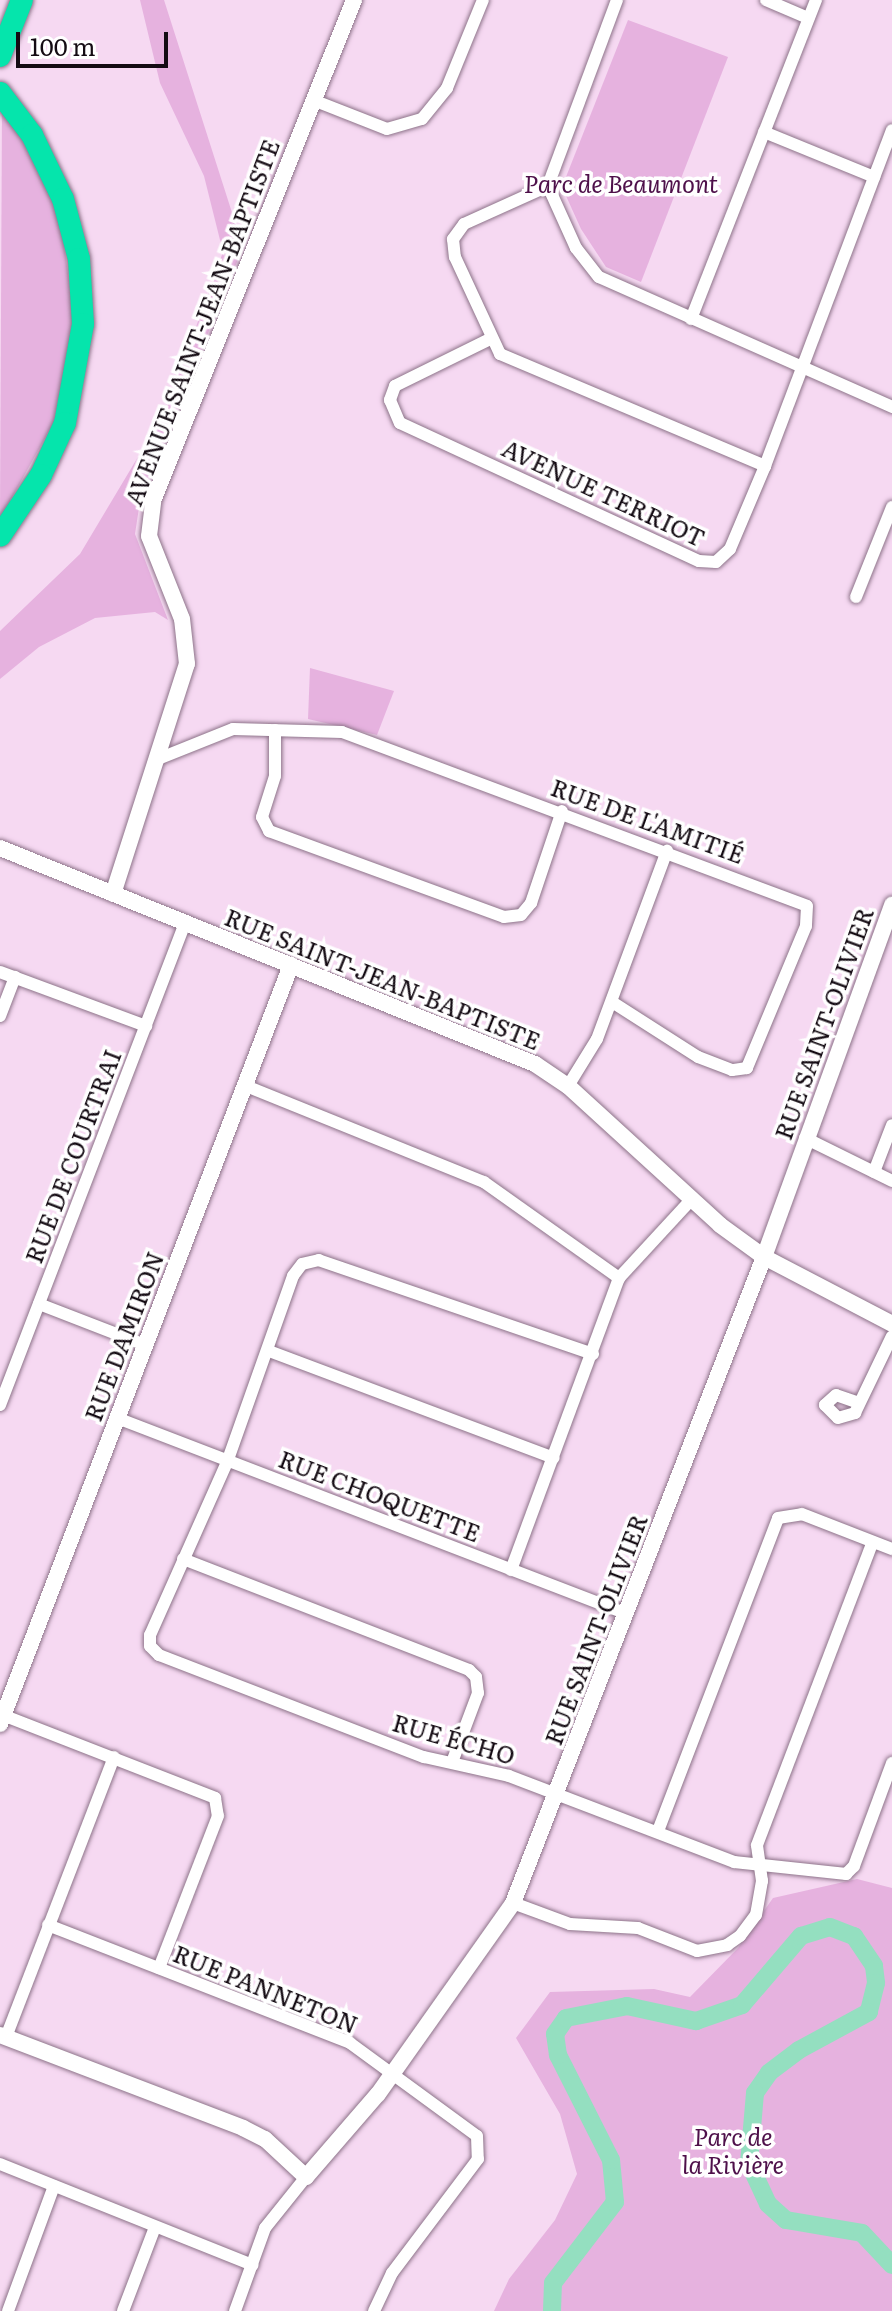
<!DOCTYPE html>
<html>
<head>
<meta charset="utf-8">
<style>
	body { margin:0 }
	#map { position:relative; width:892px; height:2311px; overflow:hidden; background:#f6d9f2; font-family:Literata,serif }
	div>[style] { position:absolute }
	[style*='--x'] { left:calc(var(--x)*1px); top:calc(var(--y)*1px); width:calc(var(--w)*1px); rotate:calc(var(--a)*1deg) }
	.green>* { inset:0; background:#e6b2df }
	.river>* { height:18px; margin:-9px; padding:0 9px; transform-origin:9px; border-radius:9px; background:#94dfc0 }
	.roads { filter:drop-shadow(0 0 2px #8d7389) drop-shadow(0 0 2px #8d7389) }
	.street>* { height:12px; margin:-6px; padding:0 6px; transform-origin:6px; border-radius:6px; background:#fff }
	.secondary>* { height:16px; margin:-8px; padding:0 8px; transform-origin:8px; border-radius:8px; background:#fff }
	.highway>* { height:22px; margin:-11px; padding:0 11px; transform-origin:11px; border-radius:11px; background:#05e5ac }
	span { translate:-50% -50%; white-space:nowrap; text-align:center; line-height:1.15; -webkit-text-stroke:7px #fff; paint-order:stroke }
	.park-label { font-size:24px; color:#4e104a; font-style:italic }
	.street-label { font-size:24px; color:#140b13 }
	.scale { position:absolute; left:16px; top:32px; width:152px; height:36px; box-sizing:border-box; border:4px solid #140b13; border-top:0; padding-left:10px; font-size:24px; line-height:28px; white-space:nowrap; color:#140b13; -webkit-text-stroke:6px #fff; paint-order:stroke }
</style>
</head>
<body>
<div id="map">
	<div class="green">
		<div style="clip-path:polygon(140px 0,164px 0,243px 247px,140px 501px,135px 534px,168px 620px,155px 612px,95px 618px,39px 647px,0 679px,0 631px,80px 554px,166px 410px,223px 252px,204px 176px,160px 83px)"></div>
		<div style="clip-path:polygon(628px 20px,728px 57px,641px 282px,606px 267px,581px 229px,562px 187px)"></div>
		<div style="clip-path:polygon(2px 106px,42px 171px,61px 224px,74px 316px,54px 422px,0 519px)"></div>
		<div style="clip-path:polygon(310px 668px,394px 691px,377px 735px,308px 719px)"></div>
		<div style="clip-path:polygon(857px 1879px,892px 1888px,892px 2311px,494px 2311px,509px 2279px,555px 2220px,577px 2174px,560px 2114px,516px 2038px,550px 1992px,654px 1989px,690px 1997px,738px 1948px,773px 1898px)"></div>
	</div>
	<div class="river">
		<div style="--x:552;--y:2311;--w:28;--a:-88"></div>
		<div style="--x:553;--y:2283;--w:102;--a:-52.6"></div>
		<div style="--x:615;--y:2202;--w:42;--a:-95.4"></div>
		<div style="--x:611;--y:2160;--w:118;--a:-116.8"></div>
		<div style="--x:558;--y:2055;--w:21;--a:-98"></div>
		<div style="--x:555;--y:2034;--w:19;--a:-55"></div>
		<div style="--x:566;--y:2018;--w:62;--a:-11.1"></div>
		<div style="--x:627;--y:2006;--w:71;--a:12.3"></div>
		<div style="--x:696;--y:2021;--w:49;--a:-19.2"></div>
		<div style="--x:742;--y:2005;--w:91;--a:-49.5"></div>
		<div style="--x:801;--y:1936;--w:30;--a:-17"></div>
		<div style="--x:830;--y:1927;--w:26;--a:21"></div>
		<div style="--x:854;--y:1936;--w:36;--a:56"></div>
		<div style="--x:874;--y:1966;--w:17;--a:83"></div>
		<div style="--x:876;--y:1983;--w:30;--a:104"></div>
		<div style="--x:869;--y:2012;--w:80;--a:151.5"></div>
		<div style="--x:799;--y:2050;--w:38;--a:143"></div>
		<div style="--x:769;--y:2073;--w:24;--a:125"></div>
		<div style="--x:755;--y:2093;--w:70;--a:94.9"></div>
		<div style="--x:749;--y:2163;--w:45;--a:65.1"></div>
		<div style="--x:768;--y:2204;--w:24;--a:42"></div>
		<div style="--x:786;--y:2220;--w:77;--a:9.7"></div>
		<div style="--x:862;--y:2233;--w:44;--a:46.8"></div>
	</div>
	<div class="roads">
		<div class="street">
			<div style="--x:617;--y:0;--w:198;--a:110.4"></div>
			<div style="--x:548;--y:186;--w:92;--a:155.7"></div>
			<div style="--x:464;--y:224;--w:19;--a:126"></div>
			<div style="--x:453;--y:239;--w:18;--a:84"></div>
			<div style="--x:455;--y:257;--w:107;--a:65.1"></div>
			<div style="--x:500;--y:354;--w:288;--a:22.9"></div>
			<div style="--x:766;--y:0;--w:46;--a:23.2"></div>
			<div style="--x:313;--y:100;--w:79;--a:21.4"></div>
			<div style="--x:387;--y:129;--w:36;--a:-16"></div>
			<div style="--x:422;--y:119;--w:40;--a:-51"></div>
			<div style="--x:447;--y:88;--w:95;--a:-67.8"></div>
			<div style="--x:764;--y:132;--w:119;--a:22.2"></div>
			<div style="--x:548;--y:186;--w:68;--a:65.7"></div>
			<div style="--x:576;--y:248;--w:37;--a:52"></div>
			<div style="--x:599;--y:277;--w:321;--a:23.9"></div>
			<div style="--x:691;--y:319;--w:343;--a:-68.6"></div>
			<div style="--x:490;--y:339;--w:106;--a:153.7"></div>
			<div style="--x:395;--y:386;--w:15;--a:110"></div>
			<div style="--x:390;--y:400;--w:25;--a:67"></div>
			<div style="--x:400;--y:423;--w:329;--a:24.8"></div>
			<div style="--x:699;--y:561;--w:17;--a:3"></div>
			<div style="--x:716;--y:562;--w:19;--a:-43"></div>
			<div style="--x:730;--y:549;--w:90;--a:-67.1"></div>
			<div style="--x:765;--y:466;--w:359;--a:-69.3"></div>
			<div style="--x:856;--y:597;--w:97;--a:-68.2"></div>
			<div style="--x:275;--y:730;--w:46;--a:90"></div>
			<div style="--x:275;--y:776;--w:43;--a:107.6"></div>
			<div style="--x:262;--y:817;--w:16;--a:63"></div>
			<div style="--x:269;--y:831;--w:250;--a:20.1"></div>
			<div style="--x:504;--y:917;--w:17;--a:-7"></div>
			<div style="--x:521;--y:915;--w:16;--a:-50"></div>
			<div style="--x:531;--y:903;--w:97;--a:-71.4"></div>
			<div style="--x:158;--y:759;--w:81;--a:-21.8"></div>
			<div style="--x:233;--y:729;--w:109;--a:1.6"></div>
			<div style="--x:342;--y:732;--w:496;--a:20.5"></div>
			<div style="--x:807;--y:906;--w:20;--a:93"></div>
			<div style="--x:806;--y:926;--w:154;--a:112.6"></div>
			<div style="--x:747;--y:1068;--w:15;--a:172"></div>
			<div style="--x:732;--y:1070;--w:36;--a:-159"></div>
			<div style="--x:698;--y:1057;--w:102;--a:-147.4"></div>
			<div style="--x:0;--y:972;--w:156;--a:20.3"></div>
			<div style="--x:0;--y:1016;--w:42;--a:-69"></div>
			<div style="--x:246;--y:1086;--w:257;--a:22"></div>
			<div style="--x:484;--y:1182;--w:166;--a:35.4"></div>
			<div style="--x:568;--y:1086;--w:55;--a:-58.3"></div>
			<div style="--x:597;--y:1039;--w:201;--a:-69.6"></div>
			<div style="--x:805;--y:1138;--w:97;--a:26.3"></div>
			<div style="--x:874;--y:1172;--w:50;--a:-69"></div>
			<div style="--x:39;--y:1304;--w:114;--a:21.1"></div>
			<div style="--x:269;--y:1351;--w:304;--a:20.6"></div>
			<div style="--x:593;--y:1354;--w:290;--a:-161.1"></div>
			<div style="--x:319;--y:1260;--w:17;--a:167"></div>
			<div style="--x:302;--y:1264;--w:15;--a:127"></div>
			<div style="--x:293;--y:1276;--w:195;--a:109.5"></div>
			<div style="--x:228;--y:1460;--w:192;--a:114"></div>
			<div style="--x:150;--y:1635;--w:11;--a:90"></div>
			<div style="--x:150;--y:1646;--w:13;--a:45"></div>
			<div style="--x:159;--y:1655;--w:284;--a:21.1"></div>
			<div style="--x:424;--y:1757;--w:87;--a:12.6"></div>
			<div style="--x:509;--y:1776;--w:241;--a:20.9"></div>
			<div style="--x:734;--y:1862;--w:113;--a:6.1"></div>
			<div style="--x:846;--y:1874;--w:11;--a:-45"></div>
			<div style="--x:854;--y:1866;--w:110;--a:-69.7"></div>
			<div style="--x:859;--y:1403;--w:24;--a:-161"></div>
			<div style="--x:836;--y:1395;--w:15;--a:138"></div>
			<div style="--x:825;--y:1405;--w:18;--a:45"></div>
			<div style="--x:838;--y:1418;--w:18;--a:-16"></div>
			<div style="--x:855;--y:1413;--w:85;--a:-64.3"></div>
			<div style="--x:0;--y:1405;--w:516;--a:-69"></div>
			<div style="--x:117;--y:1418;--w:546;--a:21.02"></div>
			<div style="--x:183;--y:1559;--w:307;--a:21.2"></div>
			<div style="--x:469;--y:1670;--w:10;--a:45"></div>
			<div style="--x:476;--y:1677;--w:16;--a:83"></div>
			<div style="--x:478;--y:1693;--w:74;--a:110.6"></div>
			<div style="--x:511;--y:1570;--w:311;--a:-69.7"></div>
			<div style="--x:619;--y:1278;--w:106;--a:-47.3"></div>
			<div style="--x:0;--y:1714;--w:231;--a:21.3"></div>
			<div style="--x:215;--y:1798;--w:18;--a:81"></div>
			<div style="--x:218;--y:1816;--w:163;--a:111.2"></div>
			<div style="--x:658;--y:1831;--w:335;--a:-69"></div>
			<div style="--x:778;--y:1518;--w:24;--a:-9"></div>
			<div style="--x:802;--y:1514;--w:97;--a:21.3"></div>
			<div style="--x:513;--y:1903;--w:61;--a:20.2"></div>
			<div style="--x:570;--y:1924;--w:68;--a:3.4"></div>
			<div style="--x:638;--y:1928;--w:63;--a:21.3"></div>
			<div style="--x:697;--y:1951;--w:31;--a:-11"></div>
			<div style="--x:727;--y:1945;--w:16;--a:-35"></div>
			<div style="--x:740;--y:1936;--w:26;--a:-53"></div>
			<div style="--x:756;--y:1915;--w:35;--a:-80"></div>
			<div style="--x:762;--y:1881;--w:36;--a:-98"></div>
			<div style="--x:757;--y:1845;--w:324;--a:-69.1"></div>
			<div style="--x:48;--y:1925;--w:324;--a:21.3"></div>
			<div style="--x:350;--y:2043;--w:157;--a:36.2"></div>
			<div style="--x:477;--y:2136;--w:23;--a:88"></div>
			<div style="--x:478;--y:2159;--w:143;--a:127"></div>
			<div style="--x:392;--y:2273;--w:42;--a:115.3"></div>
			<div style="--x:6;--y:2037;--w:300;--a:-68.9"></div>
			<div style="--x:0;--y:2164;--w:272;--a:21.8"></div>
			<div style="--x:8;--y:2311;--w:133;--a:-69.8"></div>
			<div style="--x:123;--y:2311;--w:90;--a:-69.1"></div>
			<div style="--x:235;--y:2311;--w:88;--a:-70.1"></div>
			<div style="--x:265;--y:2228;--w:65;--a:-51.2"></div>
		</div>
		<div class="secondary">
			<div style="--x:0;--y:848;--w:577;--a:21.99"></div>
			<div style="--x:535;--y:1064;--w:40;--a:34"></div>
			<div style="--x:568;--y:1086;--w:206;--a:42.4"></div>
			<div style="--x:720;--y:1225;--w:54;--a:36"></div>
			<div style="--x:764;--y:1257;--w:144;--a:27.6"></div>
			<div style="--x:113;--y:894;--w:242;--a:-72.2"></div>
			<div style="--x:187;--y:664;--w:45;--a:-96.3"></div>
			<div style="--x:182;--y:619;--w:89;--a:-111.7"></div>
			<div style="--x:149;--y:536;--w:35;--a:-83"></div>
			<div style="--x:153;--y:501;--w:540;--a:-68.14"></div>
			<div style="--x:0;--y:1724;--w:813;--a:-69.02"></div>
			<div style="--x:0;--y:2035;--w:260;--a:20.9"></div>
			<div style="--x:243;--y:2128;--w:25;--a:27"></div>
			<div style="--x:265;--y:2139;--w:56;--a:42.8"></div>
			<div style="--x:306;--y:2177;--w:110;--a:-49.1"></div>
			<div style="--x:378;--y:2094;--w:234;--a:-54.7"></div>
			<div style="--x:513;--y:1903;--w:693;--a:-68.77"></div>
			<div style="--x:764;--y:1257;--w:375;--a:-70"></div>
		</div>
		<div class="highway">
			<div style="--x:0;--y:56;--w:60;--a:-68.6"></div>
			<div style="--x:0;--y:93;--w:53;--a:52.7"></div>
			<div style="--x:32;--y:135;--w:71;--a:64.2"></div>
			<div style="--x:63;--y:199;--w:62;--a:75.1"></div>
			<div style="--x:79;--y:259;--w:65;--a:86.5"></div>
			<div style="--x:83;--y:324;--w:101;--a:100.3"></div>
			<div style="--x:65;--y:423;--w:57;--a:114.8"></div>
			<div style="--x:41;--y:475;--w:73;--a:123.9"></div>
		</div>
	</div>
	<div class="park-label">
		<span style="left:621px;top:183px">Parc de Beaumont</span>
		<span style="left:733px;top:2150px">Parc de<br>la Rivière</span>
	</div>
	<div class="street-label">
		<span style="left:201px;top:322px;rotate:-69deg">AVENUE SAINT-JEAN-BAPTISTE</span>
		<span style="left:604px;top:492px;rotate:25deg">AVENUE TERRIOT</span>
		<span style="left:648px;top:820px;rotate:20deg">RUE DE L'AMITIÉ</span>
		<span style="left:383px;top:978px;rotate:22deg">RUE SAINT-JEAN-BAPTISTE</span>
		<span style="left:823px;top:1023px;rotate:-70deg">RUE SAINT-OLIVIER</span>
		<span style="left:72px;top:1156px;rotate:-69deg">RUE DE COURTRAI</span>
		<span style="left:123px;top:1336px;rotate:-69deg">RUE DAMIRON</span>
		<span style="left:380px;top:1495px;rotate:21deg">RUE CHOQUETTE</span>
		<span style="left:595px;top:1629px;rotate:-69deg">RUE SAINT-OLIVIER</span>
		<span style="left:454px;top:1738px;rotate:16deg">RUE ÉCHO</span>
		<span style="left:266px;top:1988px;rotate:22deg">RUE PANNETON</span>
	</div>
	<div class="scale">100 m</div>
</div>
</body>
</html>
